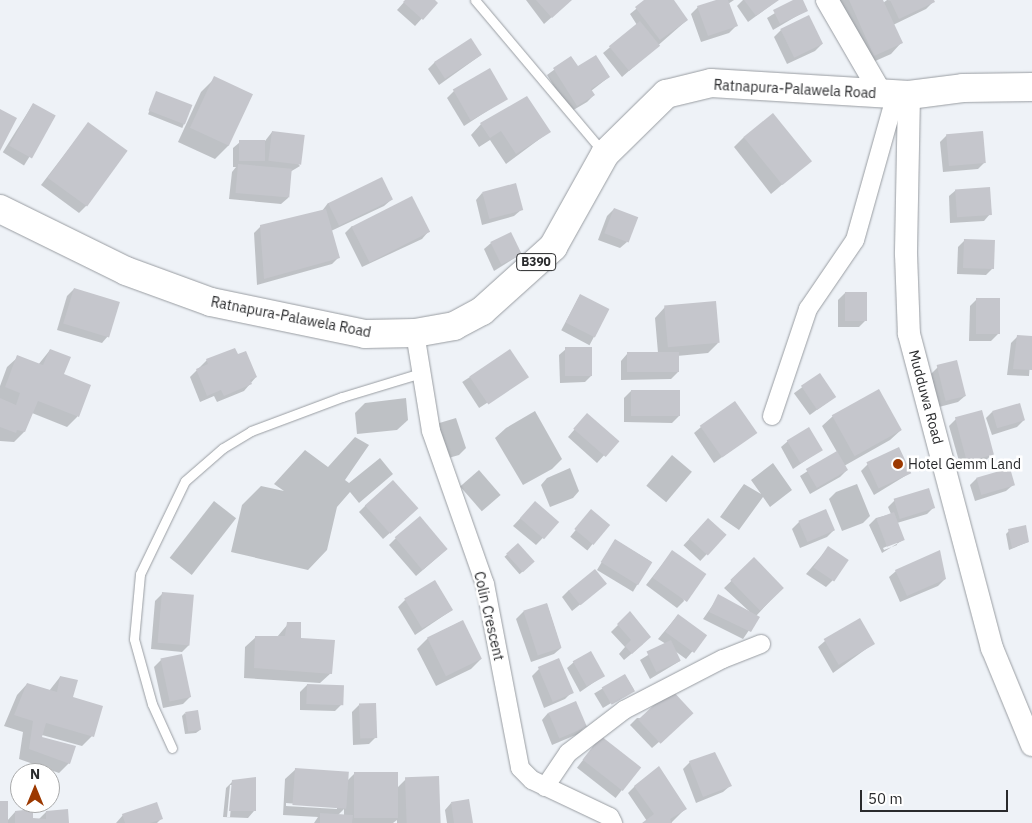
<!DOCTYPE html>
<html>
<head>
<meta charset="utf-8">
<style>
	body { margin:0 }
	#map { position:relative; width:1032px; height:823px; overflow:hidden; background:#eef2f7; font-family:"IBM Plex Sans",sans-serif }
	div>[style] { position:absolute }
	[style*='--x'] { left:calc(var(--x)*1px); top:calc(var(--y)*1px); width:calc(var(--w)*1px); rotate:calc(var(--a)*1deg) }
	.shadow>* { inset:0; background:#0003; transform-origin:0 0 }
	.building>* { inset:0; background:#c5c6cc; transform-origin:0 0 }
	.roads { filter:drop-shadow(0 0 1px #999da2) drop-shadow(0 0 1px #999da2) }
	.service>* { height:9px; margin:-4.5px; padding:0 4.5px; transform-origin:4.5px; border-radius:4.5px; background:#fff }
	.minor>* { height:18px; margin:-9px; padding:0 9px; transform-origin:9px; border-radius:9px; background:#fff }
	.tertiary>* { height:22px; margin:-11px; padding:0 11px; transform-origin:11px; border-radius:11px; background:#fff }
	.primary>* { height:28px; margin:-14px; padding:0 14px; transform-origin:14px; border-radius:14px; background:#fff }
	.dots>* { width:14px; height:14px; translate:-50% -50%; box-sizing:border-box; border:2px solid #fff; border-radius:50% }
	span { translate:-50% -50%; white-space:nowrap; text-align:center; line-height:1.15; -webkit-text-stroke:5px #fff; paint-order:stroke }
	.shield-label span { padding:1px 4px; background:#fff; border:1px solid; border-radius:4px; -webkit-text-stroke-width:0 }
	.shield-label { font-size:12px; color:#292a2c; font-weight:700 }
	.street-label { font-size:14px; color:#292a2c }
	.poi-label { font-size:14px; color:#292a2c }
	.left { translate:0 -50%; text-align:left }
	.north { position:absolute; left:10px; top:763px; width:50px; height:50px; box-sizing:border-box; background:#fff; border:1px solid #a9aaab; border-radius:50%; rotate:0deg; font-size:14px; font-weight:700; line-height:20px; text-align:center; color:#292a2c }
	.north::after { content:''; display:block; margin:auto; width:18px; height:22px; background:#9c3901; clip-path:polygon(50% 0,100% 100%,50% 72%,0 100%) }
	.scale { position:absolute; left:860px; top:790px; width:148px; height:22px; box-sizing:border-box; border:2px solid #292a2c; border-top:0; padding-left:6px; font-size:15px; line-height:18px; white-space:nowrap; color:#292a2c; -webkit-text-stroke:4px #fff; paint-order:stroke }
</style>
</head>
<body>
<div id="map">
	<div class="shadow">
		<div style="clip-path:polygon(406px 0,433px 0,436px 3px,415px 26px,397px 10px)"></div>
		<div style="clip-path:polygon(526px 0,571px 0,544px 24px)"></div>
		<div style="clip-path:polygon(647px 0,672px 0,687px 20px,622px 77px,603px 53px,637px 25px,630px 14px)"></div>
		<div style="clip-path:polygon(720px 0,734px 0,728px 4px,736px 26px,729px 33px,701px 42px,691px 14px,698px 7px)"></div>
		<div style="clip-path:polygon(743px 0,778px 0,748px 22px,737px 6px)"></div>
		<div style="clip-path:polygon(796px 0,802px 0,807px 10px,773px 30px,767px 18px)"></div>
		<div style="clip-path:polygon(833px 0,882px 0,883px 3px,887px 0,933px 2px,926px 9px,893px 25px,901px 43px,891px 54px,864px 66px)"></div>
		<div style="clip-path:polygon(781px 30px,822px 44px,815px 51px,787px 64px,774px 37px)"></div>
		<div style="clip-path:polygon(481px 55px,439px 85px,428px 69px,435px 62px)"></div>
		<div style="clip-path:polygon(570px 58px,577px 68px,609px 77px,591px 91px,594px 95px,587px 102px,570px 112px,547px 75px)"></div>
		<div style="clip-path:polygon(215px 78px,229px 145px,215px 159px,178px 142px,201px 92px)"></div>
		<div style="clip-path:polygon(454px 91px,507px 98px,464px 126px,447px 98px)"></div>
		<div style="left:157px;top:92px;width:37px;height:24px;rotate:22deg"></div>
		<div style="clip-path:polygon(526px 98px,549px 132px,506px 164px,490px 140px,479px 147px,471px 135px,481px 124px)"></div>
		<div style="left:33px;top:104px;width:25px;height:57px;rotate:32deg"></div>
		<div style="clip-path:polygon(88px 124px,86px 206px,79px 213px,41px 185px)"></div>
		<div style="clip-path:polygon(272px 132px,300px 166px,290px 172px,288px 198px,281px 204px,229px 199px,232px 172px,236px 167px,233px 167px,233px 148px,240px 142px,265px 141px)"></div>
		<div style="clip-path:polygon(947px 135px,985px 162px,978px 169px,943px 172px,940px 142px)"></div>
		<div style="clip-path:polygon(744px 137px,810px 161px,771px 194px,734px 147px)"></div>
		<div style="clip-path:polygon(956px 190px,990px 214px,984px 221px,950px 223px,949px 196px)"></div>
		<div style="clip-path:polygon(482px 193px,521px 210px,514px 216px,482px 225px,476px 200px)"></div>
		<div style="clip-path:polygon(391px 200px,384px 206px,331px 231px,338px 258px,332px 264px,257px 285px,254px 233px,261px 226px,322px 211px,328px 203px)"></div>
		<div style="clip-path:polygon(614px 209px,627px 242px,620px 248px,598px 240px,607px 216px)"></div>
		<div style="clip-path:polygon(352px 226px,428px 232px,422px 239px,362px 267px,345px 233px)"></div>
		<div style="clip-path:polygon(965px 240px,993px 268px,986px 275px,957px 274px,958px 247px)"></div>
		<div style="clip-path:polygon(491px 243px,521px 254px,494px 271px,484px 249px)"></div>
		<div style="clip-path:polygon(74px 289px,108px 336px,102px 343px,57px 330px,67px 296px)"></div>
		<div style="clip-path:polygon(845px 293px,866px 320px,859px 327px,838px 327px,838px 300px)"></div>
		<div style="left:580px;top:295px;width:32px;height:40px;rotate:28deg"></div>
		<div style="clip-path:polygon(977px 299px,998px 334px,991px 341px,969px 341px,970px 306px)"></div>
		<div style="clip-path:polygon(665px 307px,718px 343px,708px 353px,677px 356px,678px 372px,671px 379px,621px 380px,621px 361px,627px 354px,658px 353px,655px 318px)"></div>
		<div style="clip-path:polygon(1018px 336px,1032px 337px,1029px 376px,1007px 375px,1011px 343px)"></div>
		<div style="clip-path:polygon(566px 349px,592px 375px,585px 382px,560px 383px,559px 355px)"></div>
		<div style="clip-path:polygon(50px 350px,62px 375px,90px 386px,77px 417px,67px 427px,32px 413px,24px 432px,14px 442px,0 441px,0 386px,7px 367px,18px 357px,38px 365px)"></div>
		<div style="left:510px;top:351px;width:31px;height:57px;rotate:57deg"></div>
		<div style="clip-path:polygon(207px 360px,256px 377px,244px 391px,217px 402px,214px 396px,200px 402px,190px 377px)"></div>
		<div style="clip-path:polygon(938px 367px,965px 396px,958px 402px,939px 407px,931px 374px)"></div>
		<div style="left:819px;top:375px;width:27px;height:31px;rotate:54deg"></div>
		<div style="clip-path:polygon(631px 391px,679px 416px,672px 423px,624px 422px,624px 398px)"></div>
		<div style="clip-path:polygon(406px 398px,408px 420px,397px 430px,357px 434px,355px 413px,365px 403px)"></div>
		<div style="clip-path:polygon(535px 411px,562px 459px,552px 469px,523px 485px,495px 438px,506px 428px)"></div>
		<div style="clip-path:polygon(992px 412px,1024px 420px,1017px 427px,992px 435px,986px 418px)"></div>
		<div style="clip-path:polygon(833px 416px,901px 430px,890px 440px,844px 466px,847px 470px,840px 477px,810px 494px,800px 476px,837px 452px,822px 426px)"></div>
		<div style="clip-path:polygon(456px 418px,466px 448px,459px 455px,438px 461px,436px 424px)"></div>
		<div style="clip-path:polygon(956px 419px,993px 454px,986px 460px,961px 468px,949px 426px)"></div>
		<div style="clip-path:polygon(581px 422px,617px 441px,597px 463px,568px 437px)"></div>
		<div style="clip-path:polygon(701px 427px,755px 433px,714px 463px,694px 433px)"></div>
		<div style="clip-path:polygon(355px 437px,369px 445px,345px 480px,349px 483px,380px 458px,393px 474px,359px 503px,350px 492px,337px 507px,327px 550px,308px 570px,231px 552px,242px 505px,261px 486px,284px 491px,274px 484px,305px 450px,328px 467px)"></div>
		<div style="clip-path:polygon(788px 441px,821px 450px,793px 469px,781px 447px)"></div>
		<div style="left:672px;top:455px;width:26px;height:40px;rotate:40deg"></div>
		<div style="clip-path:polygon(773px 463px,792px 490px,770px 507px,763px 497px,739px 530px,720px 517px,744px 484px,761px 494px,751px 480px)"></div>
		<div style="clip-path:polygon(868px 464px,910px 473px,874px 495px,861px 471px)"></div>
		<div style="clip-path:polygon(570px 468px,579px 491px,573px 498px,550px 507px,541px 485px,547px 478px)"></div>
		<div style="left:479px;top:470px;width:33px;height:25px;rotate:49deg"></div>
		<div style="clip-path:polygon(977px 478px,1013px 485px,1006px 491px,975px 501px,970px 485px)"></div>
		<div style="clip-path:polygon(857px 484px,870px 516px,863px 523px,842px 531px,829px 499px,836px 492px)"></div>
		<div style="clip-path:polygon(evenodd,895px 500px,934px 507px,927px 514px,897px 523px,903px 540px,882px 553px,869px 525px,876px 518px,891px 514px,888px 507px,895px 500px,897px 542px,897px 545px,884px 550px,883px 548px,897px 542px)"></div>
		<div style="left:214px;top:501px;width:28px;height:72px;rotate:38deg"></div>
		<div style="clip-path:polygon(366px 505px,410px 515px,383px 539px,359px 512px)"></div>
		<div style="clip-path:polygon(529px 509px,558px 522px,536px 545px,513px 526px)"></div>
		<div style="left:591px;top:511px;width:22px;height:33px;rotate:39deg"></div>
		<div style="left:708px;top:519px;width:23px;height:36px;rotate:43deg"></div>
		<div style="clip-path:polygon(799px 522px,834px 530px,827px 537px,800px 548px,792px 529px)"></div>
		<div style="clip-path:polygon(1009px 531px,1028px 542px,1009px 550px,1006px 534px)"></div>
		<div style="clip-path:polygon(396px 538px,447px 549px,416px 576px,389px 545px)"></div>
		<div style="left:615px;top:540px;width:42px;height:35px;rotate:31deg"></div>
		<div style="left:518px;top:545px;width:23px;height:18px;rotate:49deg"></div>
		<div style="clip-path:polygon(828px 548px,833px 580px,826px 587px,806px 574px)"></div>
		<div style="clip-path:polygon(672px 552px,684px 601px,677px 608px,646px 585px)"></div>
		<div style="clip-path:polygon(754px 559px,782px 588px,756px 616px,758px 617px,743px 639px,703px 619px,719px 596px,750px 612px,724px 588px)"></div>
		<div style="clip-path:polygon(896px 571px,945px 579px,938px 586px,900px 602px,889px 577px)"></div>
		<div style="clip-path:polygon(569px 590px,598px 590px,572px 611px,562px 597px)"></div>
		<div style="clip-path:polygon(162px 594px,189px 645px,182px 652px,151px 649px,155px 601px)"></div>
		<div style="clip-path:polygon(405px 600px,452px 610px,415px 635px,398px 607px)"></div>
		<div style="clip-path:polygon(547px 604px,561px 648px,554px 654px,531px 662px,516px 619px,523px 612px)"></div>
		<div style="clip-path:polygon(630px 613px,643px 644px,624px 660px,619px 654px,625px 647px,611px 632px)"></div>
		<div style="clip-path:polygon(678px 615px,705px 636px,686px 659px,675px 651px,680px 661px,650px 679px,640px 660px,666px 644px,658px 639px)"></div>
		<div style="clip-path:polygon(462px 621px,481px 659px,471px 669px,436px 686px,417px 649px,428px 638px)"></div>
		<div style="clip-path:polygon(288px 624px,331px 673px,320px 683px,244px 678px,245px 647px,256px 637px,277px 637px)"></div>
		<div style="clip-path:polygon(825px 641px,873px 644px,833px 673px,818px 647px)"></div>
		<div style="clip-path:polygon(161px 660px,190px 697px,183px 704px,163px 708px,154px 667px)"></div>
		<div style="clip-path:polygon(574px 662px,603px 676px,580px 692px,567px 668px)"></div>
		<div style="clip-path:polygon(539px 669px,572px 692px,565px 699px,544px 708px,532px 676px)"></div>
		<div style="left:625px;top:675px;width:17px;height:36px;rotate:59deg"></div>
		<div style="clip-path:polygon(60px 677px,92px 736px,82px 746px,42px 735px,41px 737px,69px 763px,59px 773px,19px 759px,23px 732px,4px 726px,17px 695px,27px 684px,49px 691px)"></div>
		<div style="clip-path:polygon(307px 685px,342px 704px,335px 711px,300px 710px,300px 692px)"></div>
		<div style="clip-path:polygon(359px 705px,376px 737px,369px 744px,353px 745px,352px 712px)"></div>
		<div style="clip-path:polygon(185px 713px,200px 730px,196px 733px,185px 734px,182px 716px)"></div>
		<div style="clip-path:polygon(548px 713px,585px 727px,578px 734px,552px 745px,542px 720px)"></div>
		<div style="clip-path:polygon(637px 718px,684px 720px,652px 748px,630px 725px)"></div>
		<div style="left:601px;top:737px;width:49px;height:39px;rotate:38deg"></div>
		<div style="clip-path:polygon(690px 762px,730px 786px,723px 792px,696px 803px,683px 769px)"></div>
		<div style="clip-path:polygon(evenodd,296px 769px,347px 781px,355px 773px,396px 789px,406px 779px,439px 823px,397px 823px,397px 820px,393px 823px,314px 823px,318px 817px,283px 815px,285px 779px,296px 769px,286px 803px,337px 807px,337px 809px,286px 806px,286px 803px,296px 769px,344px 809px,344px 816px,338px 815px,344px 809px)"></div>
		<div style="clip-path:polygon(evenodd,233px 781px,254px 811px,248px 818px,223px 817px,226px 788px,233px 781px,230px 785px,233px 785px,230px 817px,227px 817px,230px 785px)"></div>
		<div style="clip-path:polygon(635px 786px,685px 809px,671px 823px,644px 823px,647px 821px,628px 793px)"></div>
		<div style="clip-path:polygon(0 803px,7px 821px,15px 812px,31px 819px,39px 819px,46px 812px,67px 823px,0 823px)"></div>
		<div style="clip-path:polygon(451px 803px,472px 823px,447px 823px,445px 810px)"></div>
		<div style="clip-path:polygon(123px 815px,162px 818px,157px 823px,116px 823px)"></div>
	</div>
	<div class="building">
		<div style="clip-path:polygon(405px 0,435px 0,438px 3px,423px 20px,403px 2px)"></div>
		<div style="clip-path:polygon(536px 0,572px 0,552px 18px)"></div>
		<div style="clip-path:polygon(644px 0,674px 0,688px 20px,660px 40px,635px 7px)"></div>
		<div style="clip-path:polygon(716px 0,728px 0,738px 26px,708px 36px,697px 6px)"></div>
		<div style="clip-path:polygon(744px 0,779px 0,756px 16px)"></div>
		<div style="clip-path:polygon(793px 0,803px 0,808px 11px,780px 24px,773px 10px)"></div>
		<div style="clip-path:polygon(849px 0,883px 0,903px 43px,874px 56px)"></div>
		<div style="clip-path:polygon(890px 0,934px 0,935px 2px,899px 19px)"></div>
		<div style="left:809px;top:15px;width:32px;height:32px;rotate:64deg"></div>
		<div style="left:640px;top:21px;width:32px;height:40px;rotate:51deg"></div>
		<div style="left:471px;top:38px;width:20px;height:44px;rotate:57deg"></div>
		<div style="clip-path:polygon(596px 55px,610px 77px,591px 89px,595px 95px,577px 106px,553px 68px,571px 56px,578px 66px)"></div>
		<div style="left:490px;top:68px;width:36px;height:43px;rotate:60deg"></div>
		<div style="left:214px;top:76px;width:43px;height:57px;rotate:25deg"></div>
		<div style="left:156px;top:91px;width:39px;height:21px;rotate:21deg"></div>
		<div style="clip-path:polygon(527px 96px,551px 132px,516px 154px,501px 131px,490px 138px,480px 123px)"></div>
		<div style="left:33px;top:103px;width:26px;height:49px;rotate:29deg"></div>
		<div style="clip-path:polygon(0 109px,17px 118px,0 151px)"></div>
		<div style="left:773px;top:113px;width:62px;height:38px;rotate:51deg"></div>
		<div style="left:88px;top:122px;width:49px;height:69px;rotate:36deg"></div>
		<div style="left:272px;top:131px;width:33px;height:30px;rotate:7deg"></div>
		<div style="left:983px;top:131px;width:32px;height:37px;rotate:85deg"></div>
		<div style="left:239px;top:140px;width:26px;height:21px"></div>
		<div style="left:238px;top:164px;width:54px;height:29px;rotate:5deg"></div>
		<div style="left:382px;top:177px;width:25px;height:60px;rotate:64deg"></div>
		<div style="left:516px;top:183px;width:28px;height:35px;rotate:75deg"></div>
		<div style="left:990px;top:187px;width:28px;height:35px;rotate:86deg"></div>
		<div style="left:412px;top:196px;width:40px;height:68px;rotate:63deg"></div>
		<div style="left:614px;top:208px;width:26px;height:27px;rotate:21deg"></div>
		<div style="clip-path:polygon(326px 209px,340px 258px,264px 279px,260px 225px)"></div>
		<div style="left:511px;top:232px;width:25px;height:23px;rotate:64deg"></div>
		<div style="left:964px;top:239px;width:31px;height:29px;rotate:2deg"></div>
		<div style="left:74px;top:288px;width:48px;height:37px;rotate:17deg"></div>
		<div style="left:845px;top:292px;width:22px;height:29px"></div>
		<div style="left:580px;top:294px;width:33px;height:32px;rotate:27deg"></div>
		<div style="left:976px;top:298px;width:24px;height:36px"></div>
		<div style="left:716px;top:301px;width:42px;height:52px;rotate:85deg"></div>
		<div style="clip-path:polygon(1017px 335px,1032px 336px,1032px 370px,1013px 369px)"></div>
		<div style="left:565px;top:347px;width:27px;height:29px"></div>
		<div style="clip-path:polygon(235px 348px,238px 354px,246px 351px,257px 377px,250px 380px,252px 384px,224px 396px,221px 390px,207px 396px,196px 369px,208px 364px,206px 359px)"></div>
		<div style="clip-path:polygon(50px 349px,71px 357px,64px 374px,91px 385px,79px 417px,38px 401px,25px 432px,17px 430px,16px 433px,0 427px,0 398px,16px 405px,20px 393px,5px 387px,17px 355px,43px 365px)"></div>
		<div style="left:510px;top:349px;width:34px;height:49px;rotate:56deg"></div>
		<div style="left:679px;top:352px;width:20px;height:52px;rotate:90deg"></div>
		<div style="left:957px;top:360px;width:37px;height:21px;rotate:76deg"></div>
		<div style="left:820px;top:373px;width:29px;height:23px;rotate:56deg"></div>
		<div style="left:879px;top:389px;width:47px;height:54px;rotate:61deg"></div>
		<div style="left:631px;top:390px;width:49px;height:26px"></div>
		<div style="left:735px;top:401px;width:39px;height:43px;rotate:55deg"></div>
		<div style="left:1020px;top:403px;width:18px;height:29px;rotate:74deg"></div>
		<div style="left:982px;top:410px;width:46px;height:28px;rotate:75deg"></div>
		<div style="left:587px;top:413px;width:43px;height:21px;rotate:41deg"></div>
		<div style="left:809px;top:427px;width:27px;height:26px;rotate:59deg"></div>
		<div style="left:899px;top:447px;width:29px;height:36px;rotate:65deg"></div>
		<div style="left:837px;top:451px;width:22px;height:36px;rotate:60deg"></div>
		<div style="left:1010px;top:468px;width:18px;height:35px;rotate:74deg"></div>
		<div style="left:393px;top:480px;width:38px;height:38px;rotate:48deg"></div>
		<div style="left:929px;top:488px;width:21px;height:37px;rotate:73deg"></div>
		<div style="left:535px;top:501px;width:32px;height:23px;rotate:41deg"></div>
		<div style="left:591px;top:509px;width:25px;height:26px;rotate:40deg"></div>
		<div style="left:826px;top:509px;width:23px;height:30px;rotate:67deg"></div>
		<div style="left:894px;top:512px;width:30px;height:19px;rotate:69deg"></div>
		<div style="left:420px;top:516px;width:43px;height:33px;rotate:50deg"></div>
		<div style="left:708px;top:518px;width:25px;height:28px;rotate:42deg"></div>
		<div style="clip-path:polygon(1026px 525px,1029px 542px,1012px 548px,1008px 529px)"></div>
		<div style="left:615px;top:539px;width:44px;height:27px;rotate:32deg"></div>
		<div style="left:518px;top:543px;width:25px;height:16px;rotate:48deg"></div>
		<div style="left:828px;top:546px;width:25px;height:26px;rotate:34deg"></div>
		<div style="left:672px;top:550px;width:42px;height:34px;rotate:35deg"></div>
		<div style="clip-path:polygon(940px 550px,946px 579px,907px 596px,895px 570px)"></div>
		<div style="left:754px;top:557px;width:43px;height:33px;rotate:46deg"></div>
		<div style="left:595px;top:569px;width:19px;height:34px;rotate:51deg"></div>
		<div style="left:435px;top:580px;width:35px;height:36px;rotate:59deg"></div>
		<div style="left:162px;top:592px;width:32px;height:51px;rotate:5deg"></div>
		<div style="clip-path:polygon(718px 594px,760px 617px,751px 632px,709px 612px)"></div>
		<div style="left:547px;top:603px;width:47px;height:25px;rotate:72deg"></div>
		<div style="clip-path:polygon(630px 611px,651px 637px,632px 654px,625px 646px,631px 640px,617px 624px)"></div>
		<div style="left:678px;top:614px;width:36px;height:22px;rotate:36deg"></div>
		<div style="left:860px;top:618px;width:30px;height:42px;rotate:60deg"></div>
		<div style="left:463px;top:620px;width:43px;height:40px;rotate:64deg"></div>
		<div style="clip-path:polygon(287px 622px,301px 622px,301px 638px,335px 640px,332px 674px,254px 668px,255px 636px,285px 636px)"></div>
		<div style="left:671px;top:640px;width:23px;height:27px;rotate:65deg"></div>
		<div style="left:591px;top:651px;width:29px;height:21px;rotate:61deg"></div>
		<div style="left:182px;top:654px;width:44px;height:22px;rotate:78deg"></div>
		<div style="left:559px;top:658px;width:38px;height:23px;rotate:67deg"></div>
		<div style="left:625px;top:674px;width:20px;height:27px;rotate:60deg"></div>
		<div style="clip-path:polygon(60px 676px,78px 680px,73px 697px,103px 706px,94px 737px,46px 723px,42px 737px,76px 746px,70px 764px,29px 749px,33px 721px,14px 715px,27px 683px,57px 692px)"></div>
		<div style="left:307px;top:684px;width:37px;height:20px;rotate:2deg"></div>
		<div style="left:671px;top:689px;width:33px;height:45px;rotate:47deg"></div>
		<div style="left:576px;top:701px;width:28px;height:30px;rotate:67deg"></div>
		<div style="left:376px;top:703px;width:35px;height:17px;rotate:88deg"></div>
		<div style="left:198px;top:710px;width:20px;height:13px;rotate:81deg"></div>
		<div style="left:601px;top:736px;width:51px;height:30px;rotate:38deg"></div>
		<div style="clip-path:polygon(715px 752px,732px 786px,703px 797px,689px 761px)"></div>
		<div style="clip-path:polygon(659px 766px,687px 809px,670px 819px,672px 823px,642px 823px,654px 814px,634px 786px)"></div>
		<div style="left:295px;top:768px;width:54px;height:37px;rotate:4deg"></div>
		<div style="left:354px;top:772px;width:44px;height:46px"></div>
		<div style="left:439px;top:776px;width:47px;height:34px;rotate:88deg"></div>
		<div style="clip-path:polygon(256px 777px,256px 811px,229px 811px,232px 780px)"></div>
		<div style="clip-path:polygon(469px 799px,473px 823px,454px 823px,451px 802px)"></div>
		<div style="left:0;top:801px;width:8px;height:22px"></div>
		<div style="clip-path:polygon(157px 802px,163px 819px,150px 823px,125px 823px,122px 814px)"></div>
		<div style="clip-path:polygon(33px 809px,33px 818px,46px 819px,46px 811px,68px 809px,69px 823px,15px 823px,15px 811px)"></div>
		<div style="clip-path:polygon(320px 813px,353px 815px,352px 823px,320px 823px)"></div>
	</div>
	<div class="roads">
		<div class="service">
			<div style="--x:475;--y:0;--w:200;--a:49.9"></div>
			<div style="--x:172;--y:748;--w:48;--a:-114.4"></div>
			<div style="--x:152;--y:704;--w:67;--a:-105.5"></div>
			<div style="--x:134;--y:639;--w:65;--a:-84.7"></div>
			<div style="--x:140;--y:574;--w:103;--a:-64.2"></div>
			<div style="--x:185;--y:481;--w:50;--a:-41"></div>
			<div style="--x:223;--y:448;--w:33;--a:-31"></div>
			<div style="--x:251;--y:431;--w:97;--a:-20.5"></div>
			<div style="--x:342;--y:397;--w:83;--a:-16.9"></div>
		</div>
		<div class="minor">
			<div style="--x:415;--y:333;--w:99;--a:80.7"></div>
			<div style="--x:431;--y:431;--w:162;--a:70.6"></div>
			<div style="--x:485;--y:584;--w:187;--a:79.2"></div>
			<div style="--x:520;--y:768;--w:17;--a:45"></div>
			<div style="--x:532;--y:780;--w:86;--a:25.4"></div>
			<div style="--x:610;--y:817;--w:7;--a:63"></div>
			<div style="--x:772;--y:416;--w:113;--a:-71.4"></div>
			<div style="--x:808;--y:309;--w:83;--a:-55.7"></div>
			<div style="--x:855;--y:240;--w:152;--a:-74.3"></div>
			<div style="--x:545;--y:787;--w:41;--a:-55.9"></div>
			<div style="--x:568;--y:753;--w:71;--a:-37.5"></div>
			<div style="--x:624;--y:710;--w:111;--a:-27.3"></div>
			<div style="--x:723;--y:659;--w:41;--a:-21.5"></div>
		</div>
		<div class="tertiary">
			<div style="--x:827;--y:0;--w:108;--a:59.9"></div>
			<div style="--x:909;--y:95;--w:159;--a:91.1"></div>
			<div style="--x:906;--y:254;--w:80;--a:87.9"></div>
			<div style="--x:909;--y:334;--w:325;--a:75.2"></div>
			<div style="--x:992;--y:648;--w:105;--a:67.6"></div>
		</div>
		<div class="primary">
			<div style="--x:0;--y:209;--w:140;--a:26.2"></div>
			<div style="--x:126;--y:271;--w:90;--a:20"></div>
			<div style="--x:211;--y:302;--w:157;--a:11.7"></div>
			<div style="--x:365;--y:334;--w:50;--a:-1.1"></div>
			<div style="--x:415;--y:333;--w:40;--a:-10"></div>
			<div style="--x:454;--y:326;--w:32;--a:-28"></div>
			<div style="--x:482;--y:311;--w:96;--a:-42"></div>
			<div style="--x:553;--y:247;--w:107;--a:-60.8"></div>
			<div style="--x:605;--y:154;--w:86;--a:-44.5"></div>
			<div style="--x:666;--y:94;--w:46;--a:-13.7"></div>
			<div style="--x:711;--y:83;--w:198;--a:3.5"></div>
			<div style="--x:909;--y:95;--w:54;--a:-7.4"></div>
			<div style="--x:963;--y:88;--w:69;--a:-0.8"></div>
		</div>
	</div>
	<div class="dots">
		<div style="left:898px;top:464px;background:#9c3901"></div>
	</div>
	<div class="shield-label">
		<span style="left:536px;top:262px">B390</span>
	</div>
	<div class="street-label">
		<span style="left:795px;top:89px;rotate:3deg">Ratnapura-Palawela Road</span>
		<span style="left:291px;top:317px;rotate:11deg">Ratnapura-Palawela Road</span>
		<span style="left:926px;top:397px;rotate:75deg">Mudduwa Road</span>
		<span style="left:489px;top:616px;rotate:77deg">Colin Crescent</span>
	</div>
	<div class="poi-label">
		<span class="left" style="left:908px;top:464px">Hotel Gemm Land</span>
	</div>
	<div class="north">N</div>
	<div class="scale">50 m</div>
</div>
</body>
</html>
